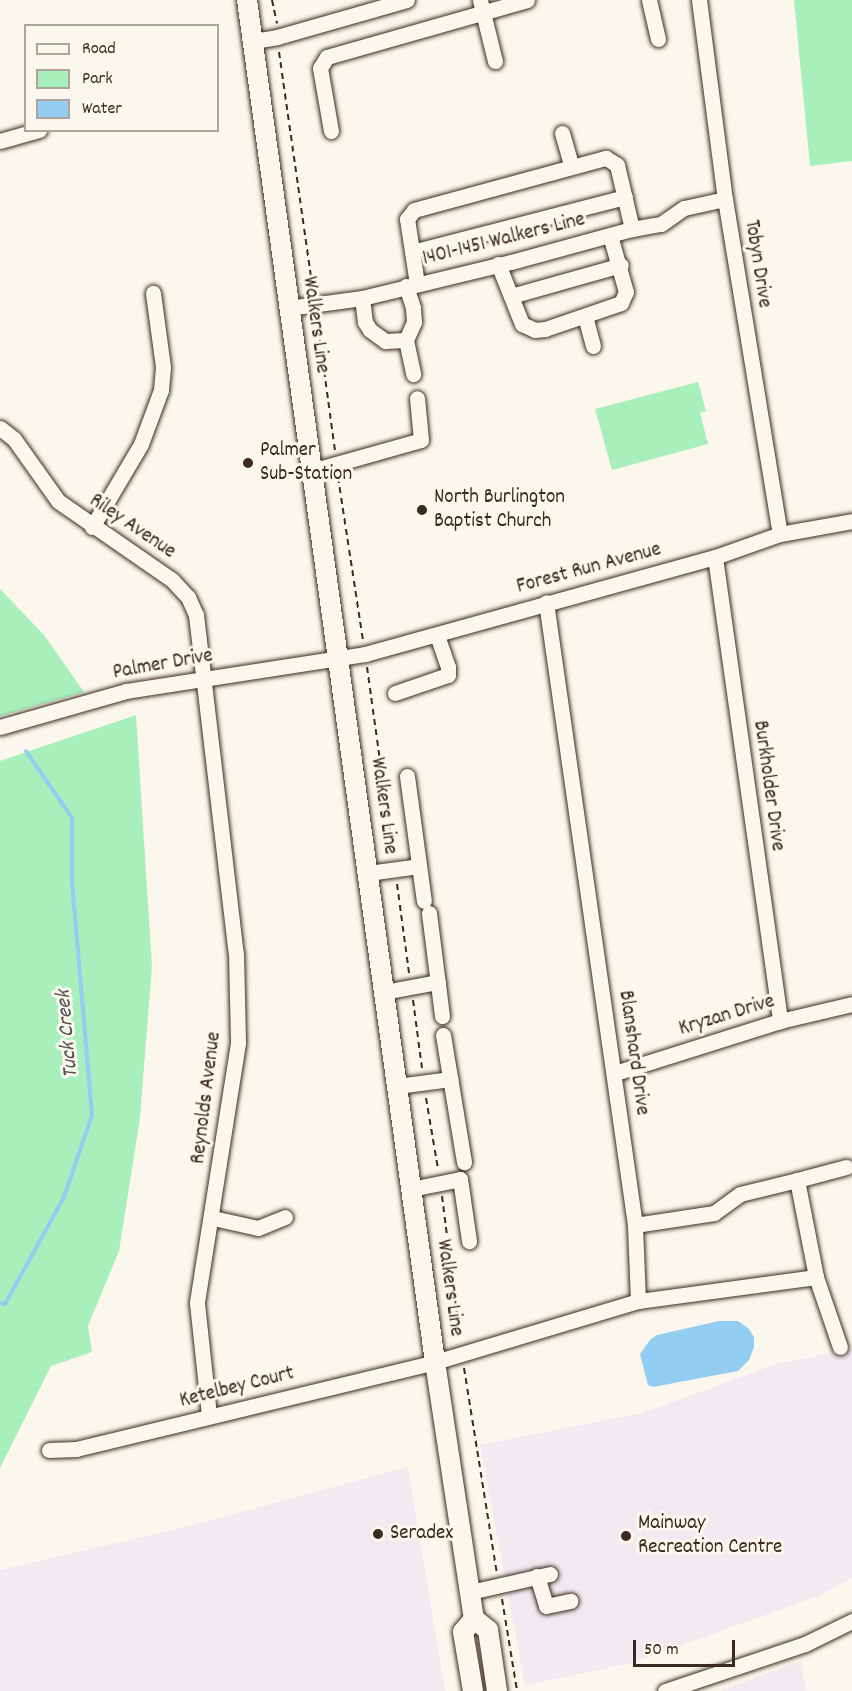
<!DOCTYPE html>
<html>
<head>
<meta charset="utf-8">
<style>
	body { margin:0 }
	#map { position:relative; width:852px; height:1691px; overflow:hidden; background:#fbf7ec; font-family:Dekko,sans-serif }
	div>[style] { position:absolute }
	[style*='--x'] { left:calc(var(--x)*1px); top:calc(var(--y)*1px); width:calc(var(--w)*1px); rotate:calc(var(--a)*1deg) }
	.built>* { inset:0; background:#f2eaf1 }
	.green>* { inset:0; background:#a8efbc }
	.water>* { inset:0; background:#93cdf2 }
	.stream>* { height:4px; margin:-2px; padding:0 2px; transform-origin:2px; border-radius:2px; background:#93cdf2 }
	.path>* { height:2px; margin-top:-1px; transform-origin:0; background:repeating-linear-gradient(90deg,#3b2a1e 0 6px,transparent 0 10.5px) }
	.roads { filter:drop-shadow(0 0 2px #3b2a1e) drop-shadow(0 0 2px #3b2a1e) }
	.minor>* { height:15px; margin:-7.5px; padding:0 7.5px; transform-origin:7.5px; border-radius:7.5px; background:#fbf7ec }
	.major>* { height:20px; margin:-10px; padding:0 10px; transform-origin:10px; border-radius:10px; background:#fbf7ec }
	.dots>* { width:16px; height:16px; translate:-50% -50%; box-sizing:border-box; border:3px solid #fbf7ec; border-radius:50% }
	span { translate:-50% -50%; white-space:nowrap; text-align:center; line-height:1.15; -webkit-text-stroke:6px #fbf7ec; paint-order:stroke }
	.street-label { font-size:21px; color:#3b2a1e }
	.poi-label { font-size:21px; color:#3b2a1e }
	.left { translate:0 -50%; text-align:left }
	.water-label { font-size:22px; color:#515353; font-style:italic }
	.legend { position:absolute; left:24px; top:24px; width:195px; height:108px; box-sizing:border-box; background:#fbf7ec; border:2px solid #aea59a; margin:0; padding:8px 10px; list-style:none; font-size:18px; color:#3b2a1e }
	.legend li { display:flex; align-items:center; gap:12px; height:30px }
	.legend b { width:30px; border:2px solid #aea59a }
	.scale { position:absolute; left:633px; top:1640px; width:102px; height:27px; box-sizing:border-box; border:3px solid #3b2a1e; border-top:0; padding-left:8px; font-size:18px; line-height:21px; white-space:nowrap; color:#3b2a1e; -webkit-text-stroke:4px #fbf7ec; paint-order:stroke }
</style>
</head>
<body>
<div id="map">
	<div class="built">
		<div style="clip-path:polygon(852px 1349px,852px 1578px,821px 1595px,632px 1663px,525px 1685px,480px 1445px,643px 1413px,776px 1364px)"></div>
		<div style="clip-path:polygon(408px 1467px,445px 1691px,0 1691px,0 1570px,181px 1528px)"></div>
		<div style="clip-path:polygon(801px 1661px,806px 1691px,720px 1691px)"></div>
	</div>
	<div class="green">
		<div style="clip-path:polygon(794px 0,852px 0,852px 161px,810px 166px)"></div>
		<div style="clip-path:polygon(698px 382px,706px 411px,700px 413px,708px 444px,612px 470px,595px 409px)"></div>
		<div style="clip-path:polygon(0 589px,44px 635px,84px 692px,0 716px)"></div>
		<div style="clip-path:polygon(136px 715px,152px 966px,140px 1118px,119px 1251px,88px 1326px,92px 1352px,51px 1366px,0 1468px,0 761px)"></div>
	</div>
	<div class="water">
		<div style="clip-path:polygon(719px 1321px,738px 1321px,748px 1328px,754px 1337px,754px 1347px,749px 1360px,738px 1371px,653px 1387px,648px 1385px,640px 1354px,650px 1340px,657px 1335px)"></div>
	</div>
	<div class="stream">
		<div style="--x:0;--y:1303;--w:5;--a:11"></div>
		<div style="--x:5;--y:1304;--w:122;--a:-61.1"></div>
		<div style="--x:64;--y:1197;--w:87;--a:-71.1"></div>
		<div style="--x:92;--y:1115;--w:235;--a:-94.9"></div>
		<div style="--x:72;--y:881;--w:63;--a:-90"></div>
		<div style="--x:72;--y:818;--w:81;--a:-124.5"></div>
	</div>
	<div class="path">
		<div style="--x:272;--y:0;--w:24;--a:78"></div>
		<div style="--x:279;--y:52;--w:240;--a:81.9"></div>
		<div style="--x:317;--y:319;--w:133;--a:82.2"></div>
		<div style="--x:338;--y:477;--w:165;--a:81.3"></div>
		<div style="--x:367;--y:667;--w:189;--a:82.1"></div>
		<div style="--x:397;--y:884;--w:90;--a:82.3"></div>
		<div style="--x:413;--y:1000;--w:69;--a:82.5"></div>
		<div style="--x:426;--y:1098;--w:72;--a:80.4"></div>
		<div style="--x:442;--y:1196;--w:144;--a:82.8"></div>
		<div style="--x:464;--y:1368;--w:208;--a:80.9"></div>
		<div style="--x:502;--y:1599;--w:93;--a:80.7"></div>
	</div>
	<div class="roads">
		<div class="minor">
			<div style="--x:480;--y:0;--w:63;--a:76.2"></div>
			<div style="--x:649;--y:0;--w:40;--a:77"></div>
			<div style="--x:699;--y:0;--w:201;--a:82.6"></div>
			<div style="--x:725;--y:199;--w:339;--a:80.7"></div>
			<div style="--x:253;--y:41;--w:24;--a:-9"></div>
			<div style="--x:277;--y:37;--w:135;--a:-15.9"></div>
			<div style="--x:331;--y:131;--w:64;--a:-99.9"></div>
			<div style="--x:320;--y:68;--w:13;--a:-58"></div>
			<div style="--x:327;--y:57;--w:208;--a:-15.9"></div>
			<div style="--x:562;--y:133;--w:35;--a:74"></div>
			<div style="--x:0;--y:141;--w:41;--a:-15.8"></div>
			<div style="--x:412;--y:252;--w:220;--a:-14.5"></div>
			<div style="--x:498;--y:264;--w:65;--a:68.2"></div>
			<div style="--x:522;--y:324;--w:14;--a:25"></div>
			<div style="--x:535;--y:330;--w:10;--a:-6"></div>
			<div style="--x:545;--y:329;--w:80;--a:-18.9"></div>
			<div style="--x:621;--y:303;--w:12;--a:-66"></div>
			<div style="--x:626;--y:292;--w:59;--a:-105.7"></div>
			<div style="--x:417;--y:284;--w:66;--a:-98.7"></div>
			<div style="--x:407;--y:219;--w:11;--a:-52"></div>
			<div style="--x:414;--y:210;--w:199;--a:-15.2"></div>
			<div style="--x:606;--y:158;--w:13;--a:32"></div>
			<div style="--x:617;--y:165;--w:66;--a:76.8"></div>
			<div style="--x:406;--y:286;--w:23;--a:72"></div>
			<div style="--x:413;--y:308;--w:14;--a:86"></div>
			<div style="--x:414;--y:322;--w:20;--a:114"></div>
			<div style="--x:406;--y:340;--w:35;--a:78"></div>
			<div style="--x:511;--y:296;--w:114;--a:-15.7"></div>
			<div style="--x:362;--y:298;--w:24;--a:83"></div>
			<div style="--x:365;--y:322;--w:9;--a:58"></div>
			<div style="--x:370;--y:330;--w:19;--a:36"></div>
			<div style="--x:385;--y:341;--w:21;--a:-3"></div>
			<div style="--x:288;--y:308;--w:75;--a:-7.7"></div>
			<div style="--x:362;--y:298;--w:153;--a:-13.6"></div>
			<div style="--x:511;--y:262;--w:125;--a:-15.3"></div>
			<div style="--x:632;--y:229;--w:29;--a:-10"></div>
			<div style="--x:661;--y:224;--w:28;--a:-35"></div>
			<div style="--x:684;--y:208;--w:42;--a:-12.4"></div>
			<div style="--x:585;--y:316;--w:31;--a:75"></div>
			<div style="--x:0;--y:428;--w:18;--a:38"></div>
			<div style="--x:14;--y:439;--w:76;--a:54.6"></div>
			<div style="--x:58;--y:501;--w:139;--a:34.7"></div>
			<div style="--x:172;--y:580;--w:23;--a:47"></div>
			<div style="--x:188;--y:597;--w:20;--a:66"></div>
			<div style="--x:196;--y:615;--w:340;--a:83.3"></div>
			<div style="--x:236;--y:953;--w:90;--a:88.7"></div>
			<div style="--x:238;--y:1043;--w:263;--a:99"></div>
			<div style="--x:197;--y:1303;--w:114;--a:83.9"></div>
			<div style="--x:311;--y:471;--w:114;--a:-15.7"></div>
			<div style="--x:421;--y:440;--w:42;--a:-95.4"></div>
			<div style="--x:92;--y:527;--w:96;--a:-59.4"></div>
			<div style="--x:141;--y:444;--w:58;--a:-69.7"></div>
			<div style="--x:161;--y:390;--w:23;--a:-85"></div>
			<div style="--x:163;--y:367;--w:75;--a:-97.7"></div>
			<div style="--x:715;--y:557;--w:469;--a:82"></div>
			<div style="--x:395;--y:693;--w:56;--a:-18.8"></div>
			<div style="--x:448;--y:675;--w:8;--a:-90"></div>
			<div style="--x:448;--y:667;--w:34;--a:-109"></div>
			<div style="--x:0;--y:727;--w:131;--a:-15.9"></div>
			<div style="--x:126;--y:691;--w:242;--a:-8.8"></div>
			<div style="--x:365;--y:654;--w:363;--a:-15.5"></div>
			<div style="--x:715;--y:557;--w:69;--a:-19.5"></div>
			<div style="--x:780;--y:534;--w:73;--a:-10.2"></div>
			<div style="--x:407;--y:776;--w:126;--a:82.3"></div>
			<div style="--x:368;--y:873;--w:51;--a:-7.8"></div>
			<div style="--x:429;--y:913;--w:104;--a:82.8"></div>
			<div style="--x:384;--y:992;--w:55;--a:-10.5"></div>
			<div style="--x:443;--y:1035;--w:129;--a:80.6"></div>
			<div style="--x:615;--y:1073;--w:173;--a:-17.5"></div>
			<div style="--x:780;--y:1021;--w:74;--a:-13.3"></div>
			<div style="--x:397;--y:1086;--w:54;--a:-7.4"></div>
			<div style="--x:797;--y:1180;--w:51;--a:-14.9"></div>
			<div style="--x:411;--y:1189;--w:50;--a:-11.5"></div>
			<div style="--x:460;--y:1179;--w:63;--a:81.7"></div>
			<div style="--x:213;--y:1218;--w:46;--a:12.5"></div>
			<div style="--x:258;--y:1228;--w:29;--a:-22"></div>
			<div style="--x:635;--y:1225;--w:80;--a:-8.6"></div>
			<div style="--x:714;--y:1213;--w:32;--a:-36"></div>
			<div style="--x:740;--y:1194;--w:59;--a:-13.8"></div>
			<div style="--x:797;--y:1180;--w:99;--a:78.9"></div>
			<div style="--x:816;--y:1277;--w:180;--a:172.3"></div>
			<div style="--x:816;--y:1277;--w:74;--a:71.1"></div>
			<div style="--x:49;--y:1450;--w:27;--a:-2"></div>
			<div style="--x:76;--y:1449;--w:369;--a:-13.6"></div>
			<div style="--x:435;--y:1362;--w:212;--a:-16.7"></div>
			<div style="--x:638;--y:1301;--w:76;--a:-92.3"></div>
			<div style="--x:635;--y:1225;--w:629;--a:-98.13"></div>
			<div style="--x:537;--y:1576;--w:31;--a:73"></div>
			<div style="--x:546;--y:1606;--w:25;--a:-12"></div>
			<div style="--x:470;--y:1592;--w:82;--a:-12.7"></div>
			<div style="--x:665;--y:1691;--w:148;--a:-18.6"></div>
			<div style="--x:805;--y:1644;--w:52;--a:-26.1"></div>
		</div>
		<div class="major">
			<div style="--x:247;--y:0;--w:1375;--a:82.14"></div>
			<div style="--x:435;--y:1362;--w:260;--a:81.4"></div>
			<div style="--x:474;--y:1619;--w:18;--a:38"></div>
			<div style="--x:488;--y:1630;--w:62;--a:81.6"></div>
			<div style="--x:473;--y:1691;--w:60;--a:-99.6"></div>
			<div style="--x:463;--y:1632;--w:17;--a:-50"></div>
		</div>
	</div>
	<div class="dots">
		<div style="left:248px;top:463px;background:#3b2a1e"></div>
		<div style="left:422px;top:510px;background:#3b2a1e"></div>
		<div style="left:378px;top:1534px;background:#3b2a1e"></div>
		<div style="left:626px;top:1536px;background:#3b2a1e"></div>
	</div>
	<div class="street-label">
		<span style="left:504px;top:240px;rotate:-14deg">1401-1451 Walkers Line</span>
		<span style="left:757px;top:264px;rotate:81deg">Tobyn Drive</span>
		<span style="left:315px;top:325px;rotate:82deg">Walkers Line</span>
		<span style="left:132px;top:527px;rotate:34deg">Riley Avenue</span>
		<span style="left:589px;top:569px;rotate:-15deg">Forest Run Avenue</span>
		<span style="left:163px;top:665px;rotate:-10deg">Palmer Drive</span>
		<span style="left:768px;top:786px;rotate:82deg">Burkholder Drive</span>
		<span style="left:383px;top:806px;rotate:82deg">Walkers Line</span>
		<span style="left:727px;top:1016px;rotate:-17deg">Kryzan Drive</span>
		<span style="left:633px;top:1053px;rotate:82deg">Blanshard Drive</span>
		<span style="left:207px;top:1098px;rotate:-83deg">Reynolds Avenue</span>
		<span style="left:449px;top:1288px;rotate:82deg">Walkers Line</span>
		<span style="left:237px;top:1388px;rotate:-14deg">Ketelbey Court</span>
	</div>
	<div class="poi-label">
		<span class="left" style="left:260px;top:463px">Palmer<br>Sub-Station</span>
		<span class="left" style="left:434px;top:510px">North Burlington<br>Baptist Church</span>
		<span class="left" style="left:638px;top:1536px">Mainway<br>Recreation Centre</span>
		<span class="left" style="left:390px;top:1534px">Seradex</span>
	</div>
	<div class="water-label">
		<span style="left:68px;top:1034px;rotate:-95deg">Tuck Creek</span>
	</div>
	<ul class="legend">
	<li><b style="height:8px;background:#fbf7ec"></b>Road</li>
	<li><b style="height:16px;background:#a8efbc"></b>Park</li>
	<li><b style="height:16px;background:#93cdf2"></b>Water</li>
	</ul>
	<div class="scale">50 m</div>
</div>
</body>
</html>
